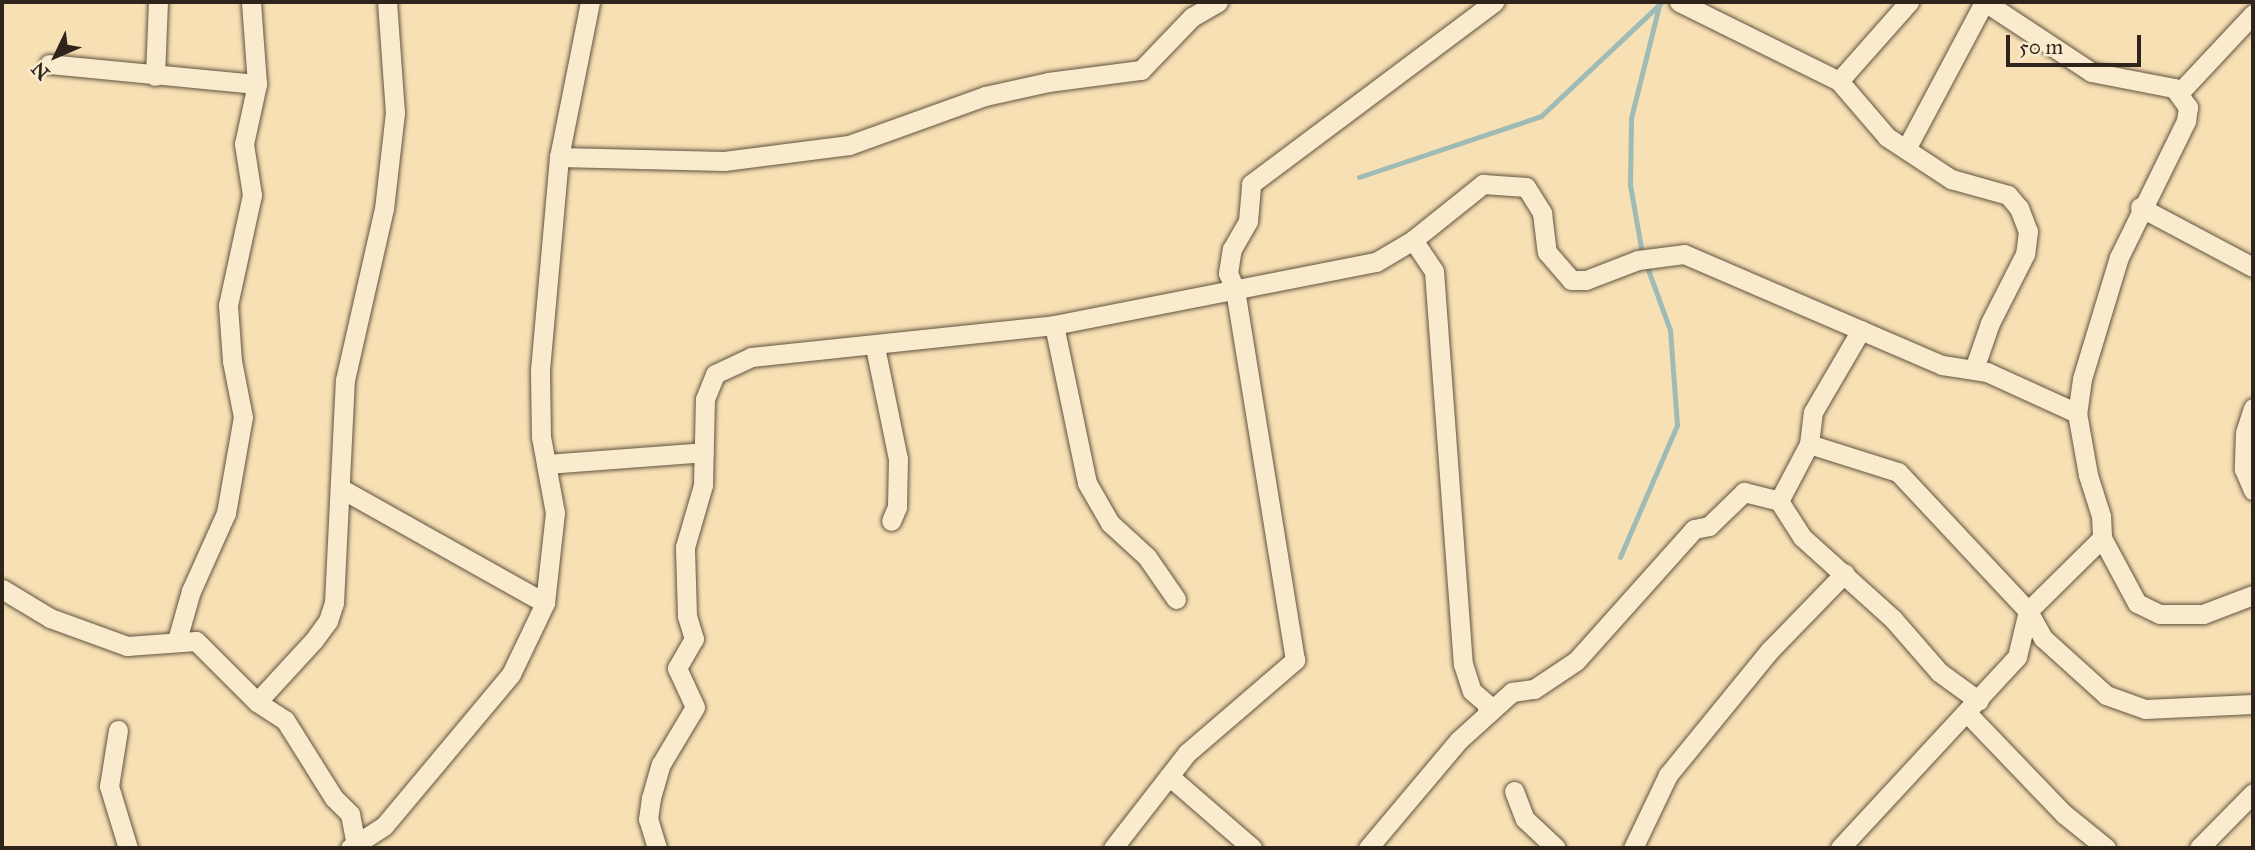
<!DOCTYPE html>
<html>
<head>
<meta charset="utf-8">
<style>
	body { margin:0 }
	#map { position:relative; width:2255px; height:850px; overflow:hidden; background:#f7e0b4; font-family:"IM FELL Great Primer",serif }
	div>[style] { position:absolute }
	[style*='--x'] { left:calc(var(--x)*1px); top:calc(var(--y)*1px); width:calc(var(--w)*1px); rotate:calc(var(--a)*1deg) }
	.stream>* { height:5px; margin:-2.5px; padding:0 2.5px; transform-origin:2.5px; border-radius:2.5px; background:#9fbbb6 }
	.roads { filter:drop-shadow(0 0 2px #615341) drop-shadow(0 0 2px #615341) }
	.minor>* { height:19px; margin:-9.5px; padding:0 9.5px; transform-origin:9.5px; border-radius:9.5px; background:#faebce }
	span { translate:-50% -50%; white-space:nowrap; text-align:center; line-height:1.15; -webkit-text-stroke:7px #faebce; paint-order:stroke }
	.frame { position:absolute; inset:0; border:4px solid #2f241b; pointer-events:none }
	.north { position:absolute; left:21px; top:21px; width:70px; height:70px; -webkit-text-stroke:5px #faebce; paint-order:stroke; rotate:226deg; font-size:19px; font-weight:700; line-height:28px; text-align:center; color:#2f241b }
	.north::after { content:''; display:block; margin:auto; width:24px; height:32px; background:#2f241b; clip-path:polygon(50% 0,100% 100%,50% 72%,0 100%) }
	.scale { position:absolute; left:2006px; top:35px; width:135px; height:32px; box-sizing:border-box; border:4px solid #2f241b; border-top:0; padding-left:9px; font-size:21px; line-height:24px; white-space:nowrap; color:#2f241b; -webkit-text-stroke:5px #faebce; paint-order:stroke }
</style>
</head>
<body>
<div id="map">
	<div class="stream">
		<div style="--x:1359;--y:177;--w:192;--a:-18.5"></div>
		<div style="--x:1541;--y:116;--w:166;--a:-43.3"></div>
		<div style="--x:1620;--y:557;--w:144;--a:-66.6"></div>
		<div style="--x:1677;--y:425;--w:95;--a:-94.2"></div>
		<div style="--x:1670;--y:330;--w:82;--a:-110"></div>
		<div style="--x:1642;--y:253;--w:69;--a:-100"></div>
		<div style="--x:1630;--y:185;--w:67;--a:-89.1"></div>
		<div style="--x:1631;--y:118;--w:115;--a:-76"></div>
	</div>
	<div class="roads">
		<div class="minor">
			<div style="--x:1679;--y:2;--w:178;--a:26.3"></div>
			<div style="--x:1839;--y:81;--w:74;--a:49.4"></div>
			<div style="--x:1887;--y:137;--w:77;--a:33.3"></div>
			<div style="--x:1951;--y:179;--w:59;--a:15.7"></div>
			<div style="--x:2008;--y:195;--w:17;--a:50"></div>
			<div style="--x:2019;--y:208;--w:25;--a:69"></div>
			<div style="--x:2028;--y:231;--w:23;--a:97"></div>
			<div style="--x:2025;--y:254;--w:77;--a:116.9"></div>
			<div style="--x:1990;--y:323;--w:49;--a:109.2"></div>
			<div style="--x:1985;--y:2;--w:127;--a:33.4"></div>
			<div style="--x:2091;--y:72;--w:85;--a:10.9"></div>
			<div style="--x:2174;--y:88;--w:24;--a:54"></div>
			<div style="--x:2188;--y:107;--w:14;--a:98"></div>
			<div style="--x:2186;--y:121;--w:152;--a:116.2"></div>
			<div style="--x:2119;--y:257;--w:127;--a:106.9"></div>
			<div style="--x:2082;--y:379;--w:34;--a:98"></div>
			<div style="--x:2077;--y:413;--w:63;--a:79.9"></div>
			<div style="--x:2088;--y:475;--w:43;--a:72.4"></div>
			<div style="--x:2101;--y:516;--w:22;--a:87"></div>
			<div style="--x:2102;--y:538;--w:74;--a:61.7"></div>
			<div style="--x:2137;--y:603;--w:25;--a:26"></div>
			<div style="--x:2160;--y:614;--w:43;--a:0"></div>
			<div style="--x:2203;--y:614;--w:53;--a:-20.8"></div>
			<div style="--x:49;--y:64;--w:209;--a:5.5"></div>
			<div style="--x:155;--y:76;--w:74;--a:-87.7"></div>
			<div style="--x:1839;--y:81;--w:106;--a:-48.5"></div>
			<div style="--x:2180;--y:92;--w:107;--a:-46.9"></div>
			<div style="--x:1906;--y:149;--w:166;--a:-62"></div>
			<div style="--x:559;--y:157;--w:165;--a:1.4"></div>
			<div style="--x:724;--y:161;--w:126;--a:-7.3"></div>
			<div style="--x:849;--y:145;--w:145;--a:-19.8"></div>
			<div style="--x:985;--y:96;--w:65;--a:-12.5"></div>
			<div style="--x:1048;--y:82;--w:94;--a:-7.4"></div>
			<div style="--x:1141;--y:70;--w:74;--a:-46.1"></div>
			<div style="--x:1192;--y:17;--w:30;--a:-30"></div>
			<div style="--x:2140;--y:207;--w:128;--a:28"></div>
			<div style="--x:1413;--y:240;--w:37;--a:56"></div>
			<div style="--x:1434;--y:271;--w:394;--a:85.8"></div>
			<div style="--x:1463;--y:664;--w:28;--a:72"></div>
			<div style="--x:1472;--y:691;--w:20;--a:41"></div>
			<div style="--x:1487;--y:704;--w:9;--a:90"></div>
			<div style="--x:1054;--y:325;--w:161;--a:78.2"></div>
			<div style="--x:1087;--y:483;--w:46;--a:60.1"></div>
			<div style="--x:1110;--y:523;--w:50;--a:42.6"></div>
			<div style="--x:1147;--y:557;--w:51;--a:55.4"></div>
			<div style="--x:875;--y:347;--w:114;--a:78.4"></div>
			<div style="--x:898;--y:459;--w:48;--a:91.2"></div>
			<div style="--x:897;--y:507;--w:15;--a:113"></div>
			<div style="--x:2253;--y:408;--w:26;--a:108"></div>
			<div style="--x:2245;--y:433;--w:36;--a:92"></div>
			<div style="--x:2244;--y:469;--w:23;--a:67"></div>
			<div style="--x:1809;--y:444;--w:93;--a:17.5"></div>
			<div style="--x:1898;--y:472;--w:190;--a:46.9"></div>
			<div style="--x:2028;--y:611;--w:31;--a:61"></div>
			<div style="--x:2043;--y:638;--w:85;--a:42.1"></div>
			<div style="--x:2106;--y:695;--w:41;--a:19.7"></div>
			<div style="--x:2145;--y:709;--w:108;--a:-2.7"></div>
			<div style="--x:546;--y:464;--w:158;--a:-4.3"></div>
			<div style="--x:340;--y:488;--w:235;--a:29.3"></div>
			<div style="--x:1779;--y:501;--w:43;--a:57.4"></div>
			<div style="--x:1802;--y:537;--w:122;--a:42"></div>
			<div style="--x:1893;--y:619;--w:70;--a:49"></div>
			<div style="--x:1939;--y:672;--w:49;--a:35.9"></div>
			<div style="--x:2;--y:589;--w:56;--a:31.1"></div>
			<div style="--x:50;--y:618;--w:82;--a:20"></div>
			<div style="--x:127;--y:646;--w:69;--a:-4.1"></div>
			<div style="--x:196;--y:641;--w:86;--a:45"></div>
			<div style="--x:257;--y:702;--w:33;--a:33"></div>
			<div style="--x:285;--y:720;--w:92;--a:57.9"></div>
			<div style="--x:334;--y:798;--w:23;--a:45"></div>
			<div style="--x:350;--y:814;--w:32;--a:79"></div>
			<div style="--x:177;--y:640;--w:51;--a:-74.1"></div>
			<div style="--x:191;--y:591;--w:85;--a:-65.8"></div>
			<div style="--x:226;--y:513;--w:97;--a:-80"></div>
			<div style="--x:243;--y:417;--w:57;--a:-101.1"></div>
			<div style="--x:232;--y:361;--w:56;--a:-94.1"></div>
			<div style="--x:228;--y:305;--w:113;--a:-77.7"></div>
			<div style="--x:252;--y:195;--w:52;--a:-98.9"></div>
			<div style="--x:244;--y:144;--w:61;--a:-77.8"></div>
			<div style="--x:257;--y:84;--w:82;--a:-94.2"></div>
			<div style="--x:257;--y:702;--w:84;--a:-47.4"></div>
			<div style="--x:314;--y:640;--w:24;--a:-54"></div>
			<div style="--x:328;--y:621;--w:19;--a:-72"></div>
			<div style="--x:334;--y:603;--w:223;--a:-87.2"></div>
			<div style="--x:345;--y:380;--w:175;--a:-77.2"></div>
			<div style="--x:384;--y:209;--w:97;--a:-83.5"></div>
			<div style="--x:395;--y:113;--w:111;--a:-94.1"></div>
			<div style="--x:1967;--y:713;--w:140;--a:46.2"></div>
			<div style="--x:2064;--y:814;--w:54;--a:39"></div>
			<div style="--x:118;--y:730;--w:57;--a:99.1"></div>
			<div style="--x:109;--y:786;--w:65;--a:73"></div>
			<div style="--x:1169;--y:776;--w:110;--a:40.9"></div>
			<div style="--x:1514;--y:791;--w:30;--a:69"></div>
			<div style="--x:1525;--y:819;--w:42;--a:43.1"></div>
			<div style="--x:350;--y:848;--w:40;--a:-32.9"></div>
			<div style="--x:384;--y:826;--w:198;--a:-50.1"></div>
			<div style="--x:511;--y:674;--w:79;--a:-64.4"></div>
			<div style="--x:545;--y:603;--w:91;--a:-83.7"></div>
			<div style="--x:555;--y:513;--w:77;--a:-100.4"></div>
			<div style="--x:541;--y:437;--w:67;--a:-90.9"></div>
			<div style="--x:540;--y:370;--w:214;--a:-84.9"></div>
			<div style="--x:559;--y:157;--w:158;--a:-78.7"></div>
			<div style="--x:657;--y:848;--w:30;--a:-107"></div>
			<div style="--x:648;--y:819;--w:21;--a:-82"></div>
			<div style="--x:651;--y:798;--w:35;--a:-74"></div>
			<div style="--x:661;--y:764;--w:66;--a:-59.2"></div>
			<div style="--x:695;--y:707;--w:43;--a:-114.8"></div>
			<div style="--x:677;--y:668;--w:34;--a:-60"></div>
			<div style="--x:694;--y:639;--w:24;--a:-107"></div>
			<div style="--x:687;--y:616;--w:69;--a:-91.7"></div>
			<div style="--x:685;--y:547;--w:65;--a:-73.8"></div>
			<div style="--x:703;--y:485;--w:86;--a:-88.7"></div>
			<div style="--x:705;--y:399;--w:27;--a:-68"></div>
			<div style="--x:715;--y:374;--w:40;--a:-25"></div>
			<div style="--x:751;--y:357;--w:305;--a:-6"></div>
			<div style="--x:1054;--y:325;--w:328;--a:-11.1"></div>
			<div style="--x:1376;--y:262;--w:43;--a:-30.7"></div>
			<div style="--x:1413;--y:240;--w:90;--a:-38.7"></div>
			<div style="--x:1483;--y:184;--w:43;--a:4"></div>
			<div style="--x:1526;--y:187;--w:31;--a:58"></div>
			<div style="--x:1542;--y:213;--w:39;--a:83"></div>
			<div style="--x:1547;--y:252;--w:37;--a:49"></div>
			<div style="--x:1571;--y:280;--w:15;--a:0"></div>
			<div style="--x:1586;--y:280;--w:56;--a:-21"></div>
			<div style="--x:1638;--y:260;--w:46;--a:-7.4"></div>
			<div style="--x:1684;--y:254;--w:281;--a:23.3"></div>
			<div style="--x:1942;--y:365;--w:46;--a:8.8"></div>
			<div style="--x:1987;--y:372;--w:99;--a:24.5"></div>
			<div style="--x:1113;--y:848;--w:120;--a:-52.1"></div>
			<div style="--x:1187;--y:753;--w:143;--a:-40.7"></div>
			<div style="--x:1295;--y:660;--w:376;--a:-99.2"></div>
			<div style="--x:1235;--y:289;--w:17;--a:-114"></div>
			<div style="--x:1228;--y:273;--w:24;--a:-81"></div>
			<div style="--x:1232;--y:249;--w:32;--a:-60"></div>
			<div style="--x:1248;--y:221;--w:37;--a:-85"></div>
			<div style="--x:1251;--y:184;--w:304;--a:-36.8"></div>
			<div style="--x:1368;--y:848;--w:141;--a:-49.9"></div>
			<div style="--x:1459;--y:740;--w:72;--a:-42.2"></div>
			<div style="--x:1512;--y:692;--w:22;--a:-8"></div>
			<div style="--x:1534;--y:689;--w:50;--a:-33.7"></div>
			<div style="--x:1576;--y:661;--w:177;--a:-48.2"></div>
			<div style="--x:1694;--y:529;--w:15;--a:-11"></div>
			<div style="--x:1709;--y:526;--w:49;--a:-44.2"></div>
			<div style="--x:1744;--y:492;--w:36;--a:14"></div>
			<div style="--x:1779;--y:501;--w:64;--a:-62.2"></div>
			<div style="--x:1809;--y:444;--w:32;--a:-83"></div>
			<div style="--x:1813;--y:412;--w:95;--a:-59.7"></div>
			<div style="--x:1633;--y:848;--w:81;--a:-64.4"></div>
			<div style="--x:1668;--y:775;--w:161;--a:-50.8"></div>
			<div style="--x:1770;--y:650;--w:107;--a:-45.8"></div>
			<div style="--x:1840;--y:848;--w:260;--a:-47.2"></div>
			<div style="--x:2017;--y:657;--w:47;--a:-76.6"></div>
			<div style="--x:2028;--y:611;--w:104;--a:-44.6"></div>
			<div style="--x:2199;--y:848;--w:77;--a:-45.5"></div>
		</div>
	</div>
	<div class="frame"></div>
	<div class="north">N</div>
	<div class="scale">50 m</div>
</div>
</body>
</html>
